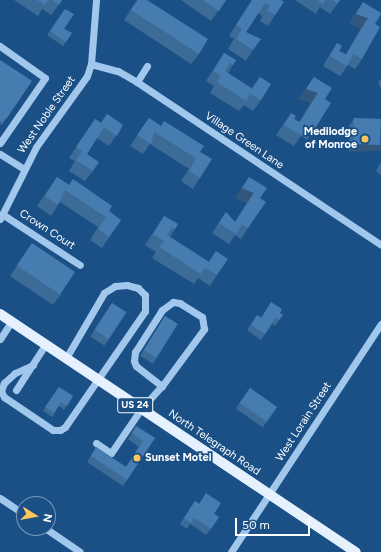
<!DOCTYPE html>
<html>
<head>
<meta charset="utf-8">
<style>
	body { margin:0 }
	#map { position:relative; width:381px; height:552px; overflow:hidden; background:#1a5086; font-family:Figtree,sans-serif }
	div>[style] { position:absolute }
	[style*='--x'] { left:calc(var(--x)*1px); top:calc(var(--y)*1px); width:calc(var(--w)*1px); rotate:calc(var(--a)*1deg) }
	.minor>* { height:7px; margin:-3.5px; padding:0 3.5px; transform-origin:3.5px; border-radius:3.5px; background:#a1c7ec }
	.major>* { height:10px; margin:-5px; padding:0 5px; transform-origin:5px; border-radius:5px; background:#e6f1ff }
	.wall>* { inset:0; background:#3d6b98; transform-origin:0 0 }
	.shaded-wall>* { inset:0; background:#32577c }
	.building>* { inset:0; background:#477cb1; transform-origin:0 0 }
	.dots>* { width:11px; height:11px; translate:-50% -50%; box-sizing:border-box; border:2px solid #1a5086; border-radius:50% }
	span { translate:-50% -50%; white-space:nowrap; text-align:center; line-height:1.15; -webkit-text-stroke:3.5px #1a5086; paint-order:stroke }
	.shield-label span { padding:1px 3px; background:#1a5086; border:1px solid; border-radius:3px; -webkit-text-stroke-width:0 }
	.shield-label { font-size:10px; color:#fff; font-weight:700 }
	.street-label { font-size:11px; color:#fff }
	.poi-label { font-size:11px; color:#fff; font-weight:700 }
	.right { translate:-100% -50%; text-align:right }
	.left { translate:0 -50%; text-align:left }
	.north { position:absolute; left:16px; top:496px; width:40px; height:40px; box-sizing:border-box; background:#1a5086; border:1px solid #7696b6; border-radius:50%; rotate:101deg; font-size:11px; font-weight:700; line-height:16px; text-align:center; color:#fff }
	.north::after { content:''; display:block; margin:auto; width:14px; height:18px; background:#fec65d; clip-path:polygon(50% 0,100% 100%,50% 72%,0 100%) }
	.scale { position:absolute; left:235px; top:518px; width:75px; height:18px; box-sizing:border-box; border:2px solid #fff; border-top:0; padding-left:5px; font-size:12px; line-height:14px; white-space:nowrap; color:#fff; -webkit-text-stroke:3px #1a5086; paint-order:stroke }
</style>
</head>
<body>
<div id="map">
	<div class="minor">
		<div style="--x:0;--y:46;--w:55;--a:35.4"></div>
		<div style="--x:45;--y:78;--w:79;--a:124.7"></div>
		<div style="--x:91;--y:64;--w:28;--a:15"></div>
		<div style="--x:118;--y:71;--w:22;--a:30"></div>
		<div style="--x:137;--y:82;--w:293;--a:33.7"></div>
		<div style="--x:137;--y:82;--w:19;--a:-58"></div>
		<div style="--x:0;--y:154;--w:28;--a:32"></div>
		<div style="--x:2;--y:214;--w:93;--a:33.2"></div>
		<div style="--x:0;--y:219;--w:80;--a:-63.4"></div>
		<div style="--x:36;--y:147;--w:87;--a:-54.3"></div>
		<div style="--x:87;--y:76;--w:13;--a:-72"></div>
		<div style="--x:91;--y:64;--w:64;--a:-85.5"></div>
		<div style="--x:0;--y:339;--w:20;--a:-57"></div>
		<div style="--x:33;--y:365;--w:20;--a:156"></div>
		<div style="--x:15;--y:373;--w:15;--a:138"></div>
		<div style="--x:4;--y:383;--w:9;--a:111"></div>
		<div style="--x:1;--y:391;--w:7;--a:63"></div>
		<div style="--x:4;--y:397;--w:59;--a:34"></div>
		<div style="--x:53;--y:430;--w:7;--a:0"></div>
		<div style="--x:60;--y:430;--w:6;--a:-31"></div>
		<div style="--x:65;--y:427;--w:141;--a:-55.4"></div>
		<div style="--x:145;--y:311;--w:16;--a:-90"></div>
		<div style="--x:145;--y:295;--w:10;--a:-135"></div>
		<div style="--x:138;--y:288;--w:11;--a:-165"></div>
		<div style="--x:127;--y:285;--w:12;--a:175"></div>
		<div style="--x:115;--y:286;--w:13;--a:148"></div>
		<div style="--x:104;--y:293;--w:75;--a:120.3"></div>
		<div style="--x:16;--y:390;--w:54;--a:-57.2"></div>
		<div style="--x:96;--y:443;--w:18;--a:34"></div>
		<div style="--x:111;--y:453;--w:53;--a:-55.7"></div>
		<div style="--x:141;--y:409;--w:31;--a:-48"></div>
		<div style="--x:162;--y:386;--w:71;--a:-53.6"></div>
		<div style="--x:204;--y:329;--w:12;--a:-99"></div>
		<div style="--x:202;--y:317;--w:26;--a:-148"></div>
		<div style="--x:180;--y:303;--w:7;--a:-172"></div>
		<div style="--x:173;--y:302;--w:14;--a:144"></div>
		<div style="--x:162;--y:310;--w:50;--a:122.7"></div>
		<div style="--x:135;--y:352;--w:9;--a:96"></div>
		<div style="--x:134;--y:361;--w:5;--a:68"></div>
		<div style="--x:136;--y:366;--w:33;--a:38"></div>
		<div style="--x:0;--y:498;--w:29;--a:34"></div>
		<div style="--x:45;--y:528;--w:42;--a:34.4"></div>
		<div style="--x:231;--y:552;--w:273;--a:-56.7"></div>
	</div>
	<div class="major">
		<div style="--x:0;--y:314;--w:428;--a:33.8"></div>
	</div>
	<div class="wall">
		<div style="clip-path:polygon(14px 0,62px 0,51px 15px,42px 9px,38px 16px)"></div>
		<div style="clip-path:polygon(137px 0,199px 54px,191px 64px,124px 20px)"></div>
		<div style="clip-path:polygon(181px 0,226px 0,211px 21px)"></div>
		<div style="clip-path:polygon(252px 0,281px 0,275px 15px,268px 26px,260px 21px,262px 16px,258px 13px,246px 32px,253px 50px,246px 61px,228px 49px,234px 39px,229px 36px)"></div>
		<div style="clip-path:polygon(295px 0,340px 0,330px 14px,320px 7px,316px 14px)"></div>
		<div style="clip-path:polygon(363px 2px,375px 24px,362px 59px,355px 69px,348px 65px,340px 76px,323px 66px,330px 54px,337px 43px,339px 51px,346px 54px,361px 28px,349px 24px)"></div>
		<div style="clip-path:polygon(65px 9px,64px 29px,72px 33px,63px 46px,47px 35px)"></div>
		<div style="clip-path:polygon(224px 53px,236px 60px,228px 73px,252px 88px,260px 77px,261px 100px,253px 111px,244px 105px,239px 111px,210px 93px,214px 86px,206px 81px)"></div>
		<div style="clip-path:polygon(0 60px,32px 81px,2px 125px,1px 124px,0 125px)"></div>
		<div style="clip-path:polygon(314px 77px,325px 99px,314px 130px,307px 140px,301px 136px,294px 146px,276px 135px,291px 113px,294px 119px,299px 122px,311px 103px,299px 99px)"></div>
		<div style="clip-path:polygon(381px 79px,381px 89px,378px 82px)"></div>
		<div style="clip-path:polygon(107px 114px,123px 125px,109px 146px,97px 138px,87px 154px,93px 171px,85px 181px,69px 171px,75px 161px,69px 158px,95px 119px,101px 123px)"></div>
		<div style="clip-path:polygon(149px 118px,200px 152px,200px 178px,193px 189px,181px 181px,189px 169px,150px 144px,143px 154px,130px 146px)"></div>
		<div style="clip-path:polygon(354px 118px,381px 119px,349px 152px,349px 126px)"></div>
		<div style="clip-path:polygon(381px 162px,381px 175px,376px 171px)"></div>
		<div style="clip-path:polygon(57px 177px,121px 220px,102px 248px,90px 240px,98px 227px,60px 202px,58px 205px,51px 216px,37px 206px)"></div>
		<div style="clip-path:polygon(249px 177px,260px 198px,248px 228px,241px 239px,235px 235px,229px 244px,212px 233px,226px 212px,235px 222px,247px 203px,235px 198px)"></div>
		<div style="clip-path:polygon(164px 216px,178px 224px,170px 237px,209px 262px,216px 251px,217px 275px,210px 286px,198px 278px,194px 284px,152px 258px,156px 252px,145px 245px)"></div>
		<div style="clip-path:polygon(32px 243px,61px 294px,53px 305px,10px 276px)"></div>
		<div style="left:112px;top:303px;width:17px;height:40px;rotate:33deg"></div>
		<div style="clip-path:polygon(280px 313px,283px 315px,275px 326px,272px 324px,261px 340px,247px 330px,257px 315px,261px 317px)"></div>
		<div style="left:165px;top:316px;width:15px;height:47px;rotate:32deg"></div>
		<div style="clip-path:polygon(59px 387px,73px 396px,64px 410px,59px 406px,52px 417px,43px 411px)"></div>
		<div style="left:250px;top:388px;width:33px;height:25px;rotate:35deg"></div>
		<div style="clip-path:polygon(136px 426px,155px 438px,123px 486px,87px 462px,96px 447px,126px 467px,139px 447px,128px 439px)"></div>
		<div style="clip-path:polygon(195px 501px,219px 517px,206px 535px,190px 524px,187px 529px,180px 524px)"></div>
	</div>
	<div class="shaded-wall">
		<div style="clip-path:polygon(356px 14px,368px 18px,361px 28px,349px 24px)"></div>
		<div style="clip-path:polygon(306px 89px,318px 93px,311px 103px,299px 99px)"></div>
		<div style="clip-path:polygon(355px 144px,381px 144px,381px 151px,349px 152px)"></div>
		<div style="clip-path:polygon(242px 188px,254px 193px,247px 203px,235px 198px)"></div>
	</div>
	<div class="building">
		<div style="clip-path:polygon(37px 0,48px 0,45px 5px)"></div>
		<div style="clip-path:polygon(52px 0,62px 0,59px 5px)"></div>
		<div style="clip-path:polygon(138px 0,147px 0,208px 39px,199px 54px,131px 10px)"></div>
		<div style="clip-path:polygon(203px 0,226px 0,219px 11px)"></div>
		<div style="clip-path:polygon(252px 0,281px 0,284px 2px,275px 15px,267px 10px,270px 6px,265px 3px,246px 32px,261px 39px,253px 50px,236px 39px,242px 29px,236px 25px)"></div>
		<div style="clip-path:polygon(317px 0,325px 0,323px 4px)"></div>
		<div style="clip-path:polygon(332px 0,340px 0,337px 4px)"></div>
		<div style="clip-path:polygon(363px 2px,381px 13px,381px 14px,375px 24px,380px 27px,362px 59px,354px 54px,347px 66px,330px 56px,337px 43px,342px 46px,339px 51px,346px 55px,368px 18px,356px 14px)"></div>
		<div style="clip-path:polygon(65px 9px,74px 14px,64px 29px,72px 33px,66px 42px,50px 31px)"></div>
		<div style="clip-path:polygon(224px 53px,236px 60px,233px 65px,230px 63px,225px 71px,252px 89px,260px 77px,271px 84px,261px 100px,250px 94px,246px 101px,217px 82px,221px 76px,213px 71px)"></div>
		<div style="clip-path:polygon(0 60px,32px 81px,6px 119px,5px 118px,2px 122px,0 121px)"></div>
		<div style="clip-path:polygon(314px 77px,332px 88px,325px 99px,331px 103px,314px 130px,307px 126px,301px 135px,284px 125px,291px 113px,296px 116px,294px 119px,300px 122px,318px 93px,306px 89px)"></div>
		<div style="clip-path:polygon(107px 114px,123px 125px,117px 136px,104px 127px,87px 154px,99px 162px,93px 171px,76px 160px,82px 151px,76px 147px,95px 119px,101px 123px)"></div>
		<div style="clip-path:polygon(149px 118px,161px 126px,164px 121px,204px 146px,200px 152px,212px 159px,200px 178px,189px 171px,196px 158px,154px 132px,151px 144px,137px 135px)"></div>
		<div style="left:354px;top:118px;width:27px;height:26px;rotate:2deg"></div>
		<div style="clip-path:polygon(57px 177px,69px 185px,73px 179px,112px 206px,109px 211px,121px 220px,109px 237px,98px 229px,106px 217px,65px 190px,58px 205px,45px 196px)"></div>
		<div style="clip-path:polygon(249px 177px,267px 188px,260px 198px,266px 202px,248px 228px,242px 225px,236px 234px,219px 223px,226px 212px,235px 222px,254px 193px,242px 188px)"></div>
		<div style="clip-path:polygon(164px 216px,178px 224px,175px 229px,172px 227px,167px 235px,209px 262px,216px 251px,228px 259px,217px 275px,205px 268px,201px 274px,159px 247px,164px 241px,153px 234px)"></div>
		<div style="left:32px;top:243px;width:52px;height:27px;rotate:34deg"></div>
		<div style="clip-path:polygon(271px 302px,282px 309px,280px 313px,283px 315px,279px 320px,276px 317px,265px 334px,251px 325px,257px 315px,261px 318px)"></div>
		<div style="left:112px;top:303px;width:17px;height:32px;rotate:33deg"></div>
		<div style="left:165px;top:316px;width:15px;height:40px;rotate:32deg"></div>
		<div style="clip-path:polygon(59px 387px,73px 396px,67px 406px,61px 402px,54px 413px,45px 407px)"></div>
		<div style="left:250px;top:388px;width:33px;height:18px;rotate:35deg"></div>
		<div style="clip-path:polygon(136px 426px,155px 438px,127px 480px,91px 456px,96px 447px,126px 467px,143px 441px,132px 433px)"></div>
		<div style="clip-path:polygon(206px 493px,221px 503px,214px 514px,219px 517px,211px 529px,194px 518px,191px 523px,184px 518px,195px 501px,199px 504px)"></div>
	</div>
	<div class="dots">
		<div style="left:365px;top:139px;background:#fec65d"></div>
		<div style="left:137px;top:458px;background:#fec65d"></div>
	</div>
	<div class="shield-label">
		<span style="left:135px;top:405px">US 24</span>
	</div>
	<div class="street-label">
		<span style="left:47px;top:115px;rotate:-55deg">West Noble Street</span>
		<span style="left:244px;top:141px;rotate:34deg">Village Green Lane</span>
		<span style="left:47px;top:230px;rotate:33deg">Crown Court</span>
		<span style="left:304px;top:422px;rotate:-57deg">West Lorain Street</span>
		<span style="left:214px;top:443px;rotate:34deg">North Telegraph Road</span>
	</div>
	<div class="poi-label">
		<span class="right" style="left:357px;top:139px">Medilodge<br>of Monroe</span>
		<span class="left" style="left:145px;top:458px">Sunset Motel</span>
	</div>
	<div class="north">N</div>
	<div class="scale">50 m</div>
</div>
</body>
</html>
